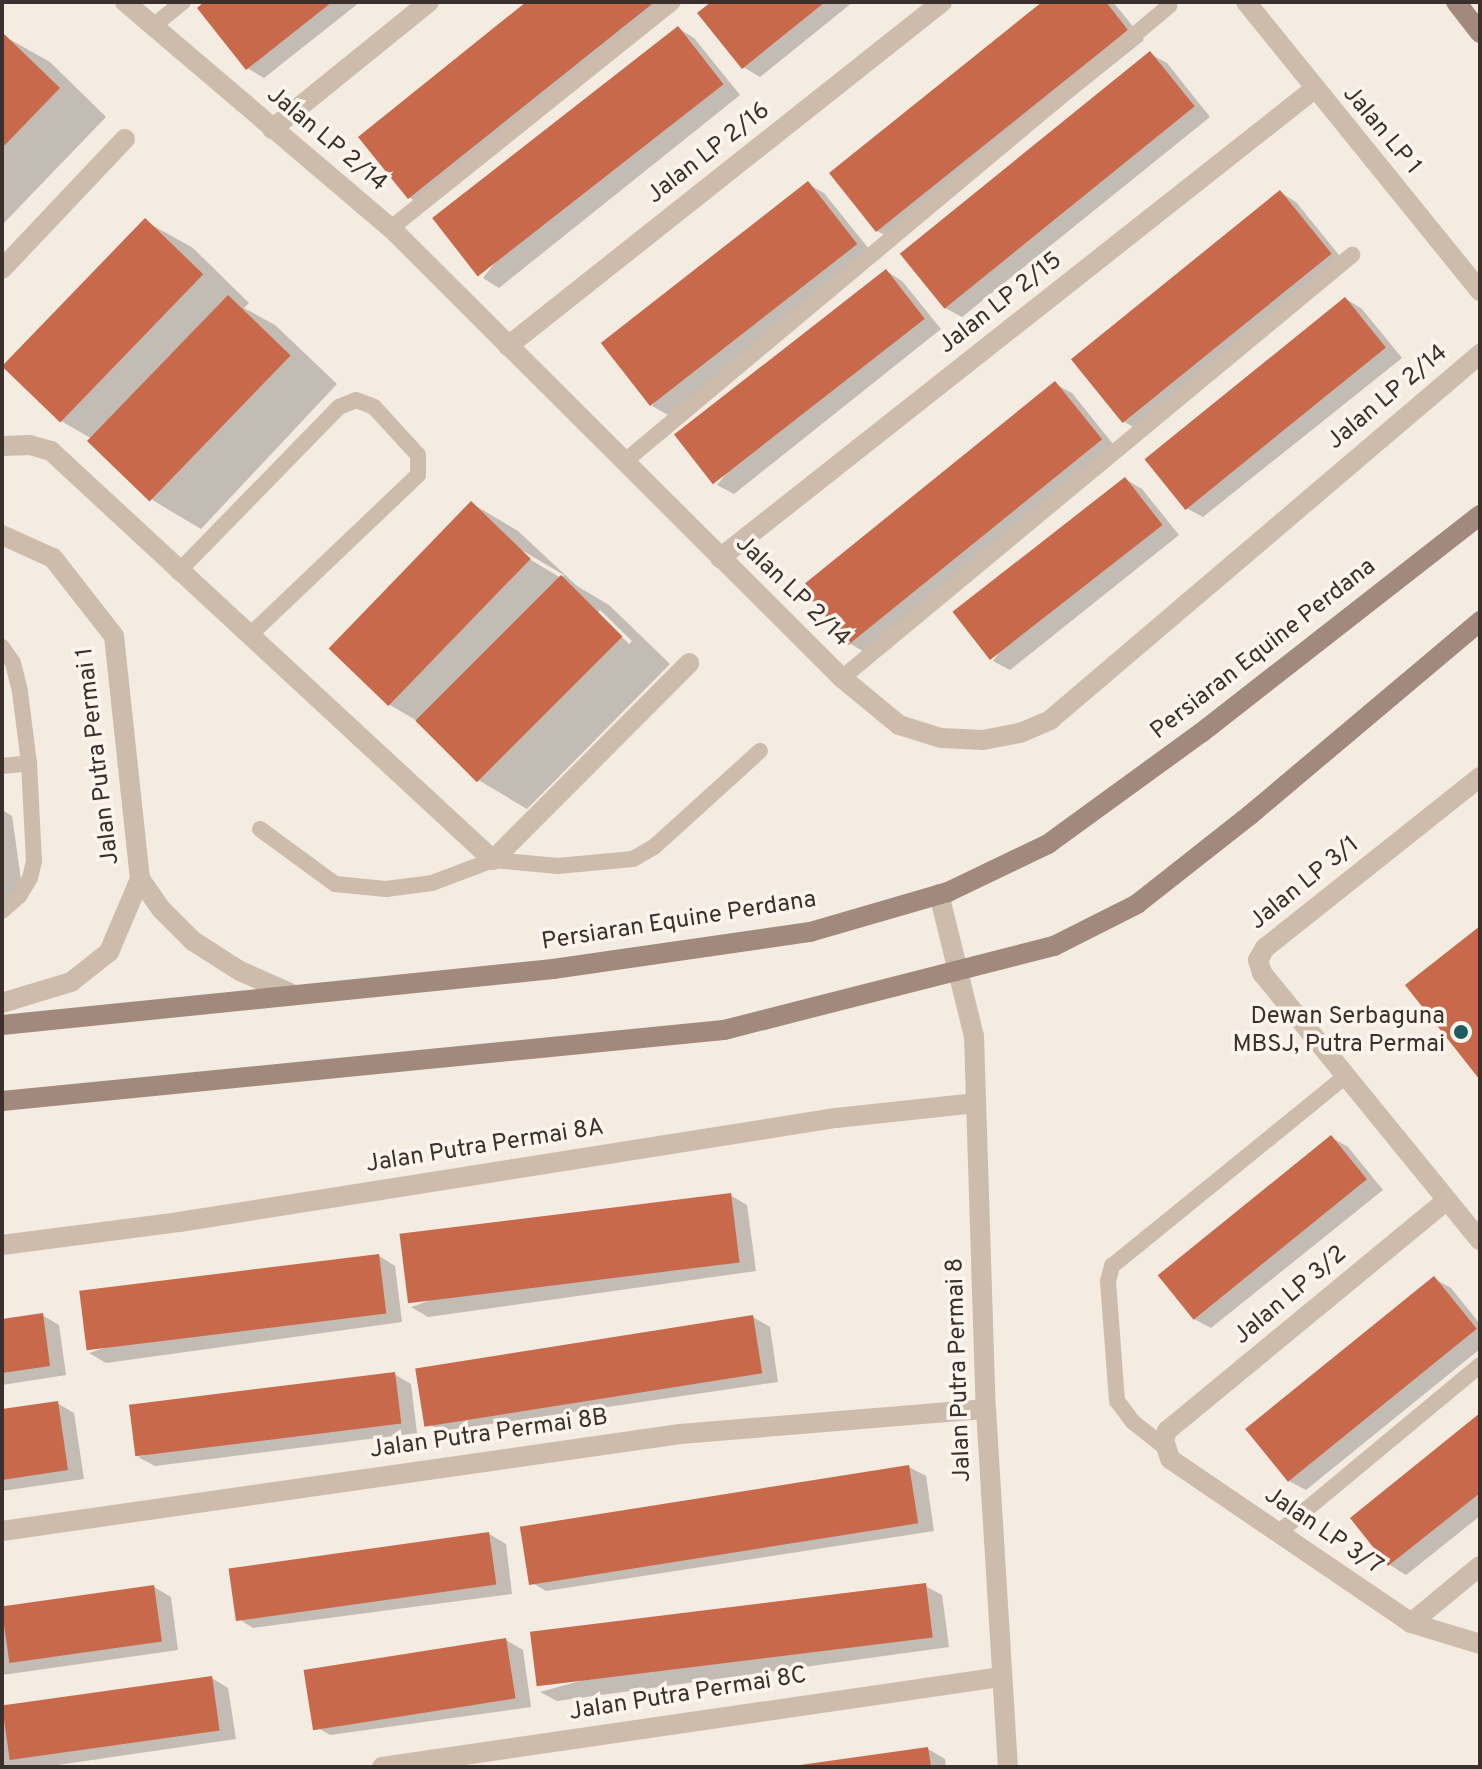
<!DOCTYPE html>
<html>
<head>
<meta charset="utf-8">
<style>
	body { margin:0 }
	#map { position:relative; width:1482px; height:1769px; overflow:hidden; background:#f4ebe1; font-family:Overpass,sans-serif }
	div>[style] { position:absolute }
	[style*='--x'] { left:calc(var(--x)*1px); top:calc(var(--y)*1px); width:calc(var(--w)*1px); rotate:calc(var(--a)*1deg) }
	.shadow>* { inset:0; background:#0003 }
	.building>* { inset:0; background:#c8694b; transform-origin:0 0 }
	.lane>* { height:16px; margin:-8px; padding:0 8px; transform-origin:8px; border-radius:8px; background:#cdbbac }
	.street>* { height:20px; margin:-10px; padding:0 10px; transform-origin:10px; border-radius:10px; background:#cdbbac }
	.secondary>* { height:20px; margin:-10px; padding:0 10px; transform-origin:10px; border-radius:10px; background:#a18a7d }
	.dots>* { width:22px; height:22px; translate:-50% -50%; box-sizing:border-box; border:4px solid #fbf5ee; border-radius:50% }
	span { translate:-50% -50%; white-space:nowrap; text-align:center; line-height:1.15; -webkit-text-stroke:7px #fbf5ee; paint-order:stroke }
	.street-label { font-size:24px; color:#3b302b }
	.poi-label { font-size:24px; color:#3b302b }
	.right { translate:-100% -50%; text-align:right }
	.frame { position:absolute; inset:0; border:4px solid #3b302b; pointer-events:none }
</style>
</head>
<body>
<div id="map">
	<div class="shadow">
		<div style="clip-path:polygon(208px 2px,360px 2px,264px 78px,247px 68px)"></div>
		<div style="clip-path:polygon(530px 2px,657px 2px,667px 14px,426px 207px,410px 198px,361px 137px)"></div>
		<div style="clip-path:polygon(714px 2px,853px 2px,760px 77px,743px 67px)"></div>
		<div style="clip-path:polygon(1045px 2px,1113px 2px,1144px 40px,894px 240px,877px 231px)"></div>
		<div style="clip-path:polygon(678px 28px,694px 38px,740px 95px,499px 288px,483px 278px)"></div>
		<div style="clip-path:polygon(2px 35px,50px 62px,106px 117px,2px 225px)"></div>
		<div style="clip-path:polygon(1150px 54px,1167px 63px,1210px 117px,962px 317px,945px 308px)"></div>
		<div style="clip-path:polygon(808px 184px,824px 193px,873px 254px,668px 415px,652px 406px)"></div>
		<div style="clip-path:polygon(1280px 192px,1296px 202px,1347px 265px,1140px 431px,1123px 421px)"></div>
		<div style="clip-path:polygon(145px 221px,193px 248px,249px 303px,244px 308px,275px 325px,337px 384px,201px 529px,154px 501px,91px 443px,94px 440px,61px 421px)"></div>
		<div style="clip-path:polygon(886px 271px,902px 281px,941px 329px,734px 494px,717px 485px)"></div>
		<div style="clip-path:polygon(1346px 299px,1362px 309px,1402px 358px,1203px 517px,1186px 508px)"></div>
		<div style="clip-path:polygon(1055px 384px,1072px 393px,1117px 449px,866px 653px,849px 643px)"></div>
		<div style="clip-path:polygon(1125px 479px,1142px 489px,1179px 535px,1010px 670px,993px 661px)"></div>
		<div style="clip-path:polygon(evenodd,471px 503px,518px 531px,577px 586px,609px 605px,670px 664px,527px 809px,480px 781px,419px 722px,390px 705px,331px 649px,471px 503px,523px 551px,564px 575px,561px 578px,521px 554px,523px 551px,471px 503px,600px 610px,632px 641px,629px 644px,598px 613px,600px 610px)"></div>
		<div style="clip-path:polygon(2px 810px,12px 816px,22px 887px,2px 916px)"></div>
		<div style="clip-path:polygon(1331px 1137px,1348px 1147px,1383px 1190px,1211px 1328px,1194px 1319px,1160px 1276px)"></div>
		<div style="clip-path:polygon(730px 1195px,747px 1205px,756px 1271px,428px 1317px,411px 1307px)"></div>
		<div style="clip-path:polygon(379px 1256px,395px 1266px,402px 1322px,106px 1363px,89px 1353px)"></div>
		<div style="clip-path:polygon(1434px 1279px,1451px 1288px,1480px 1324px,1480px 1349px,1306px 1490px,1289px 1481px)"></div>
		<div style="clip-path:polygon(42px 1315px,59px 1325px,66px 1375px,2px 1385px,2px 1321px)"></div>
		<div style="clip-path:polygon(753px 1317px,770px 1327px,778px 1382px,442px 1431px,425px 1422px)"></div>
		<div style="clip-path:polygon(394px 1374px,411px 1384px,417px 1433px,155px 1466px,138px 1457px)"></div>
		<div style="clip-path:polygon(57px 1403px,74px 1413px,84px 1479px,2px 1491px,2px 1411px)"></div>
		<div style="clip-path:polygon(1480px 1416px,1480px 1516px,1406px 1575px,1390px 1565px,1352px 1518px)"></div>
		<div style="clip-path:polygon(909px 1467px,926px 1476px,934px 1531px,546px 1591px,529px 1581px)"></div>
		<div style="clip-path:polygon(489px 1534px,506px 1544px,512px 1594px,253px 1628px,237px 1618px)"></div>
		<div style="clip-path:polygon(925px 1586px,942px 1595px,949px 1647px,557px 1701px,540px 1692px)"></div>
		<div style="clip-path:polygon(154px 1587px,171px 1597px,178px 1650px,2px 1675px,2px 1609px)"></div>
		<div style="clip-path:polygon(506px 1640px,523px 1650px,531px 1707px,330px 1735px,313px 1725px)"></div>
		<div style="clip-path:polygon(212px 1678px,228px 1688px,236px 1739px,44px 1767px,2px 1767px,2px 1709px)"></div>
		<div style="clip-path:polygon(928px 1749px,945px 1759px,946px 1767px,802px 1767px)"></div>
	</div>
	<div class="building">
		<div style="clip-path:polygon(204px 2px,332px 2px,246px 70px,197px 8px)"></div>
		<div style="clip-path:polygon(526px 2px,652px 4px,408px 199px,358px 137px)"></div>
		<div style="clip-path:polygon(711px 2px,825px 2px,742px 69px,697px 13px)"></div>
		<div style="clip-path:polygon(1042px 2px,1106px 2px,1128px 30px,876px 232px,829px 173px)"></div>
		<div style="left:678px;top:26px;width:74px;height:312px;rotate:52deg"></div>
		<div style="clip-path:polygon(2px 32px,60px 88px,2px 148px)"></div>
		<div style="left:1150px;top:51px;width:71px;height:322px;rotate:51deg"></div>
		<div style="left:808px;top:181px;width:80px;height:263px;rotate:52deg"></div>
		<div style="left:1280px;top:190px;width:82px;height:269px;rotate:51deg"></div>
		<div style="left:145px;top:218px;width:81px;height:206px;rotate:44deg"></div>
		<div style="left:886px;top:269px;width:63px;height:269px;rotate:52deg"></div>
		<div style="left:228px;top:295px;width:87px;height:203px;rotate:44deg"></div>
		<div style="left:1345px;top:297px;width:65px;height:258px;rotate:51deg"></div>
		<div style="left:1055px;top:381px;width:75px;height:327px;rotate:51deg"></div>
		<div style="left:1125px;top:477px;width:61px;height:219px;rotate:52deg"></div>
		<div style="left:471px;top:501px;width:83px;height:205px;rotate:44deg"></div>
		<div style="left:561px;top:575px;width:87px;height:206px;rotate:45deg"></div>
		<div style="clip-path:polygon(1480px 926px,1480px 1080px,1405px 985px)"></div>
		<div style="left:1331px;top:1135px;width:57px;height:223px;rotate:51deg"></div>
		<div style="left:731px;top:1193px;width:70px;height:334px;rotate:83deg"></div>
		<div style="left:379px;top:1254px;width:60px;height:302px;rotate:83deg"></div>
		<div style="left:1434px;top:1276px;width:68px;height:243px;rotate:51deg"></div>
		<div style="clip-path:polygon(43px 1313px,50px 1366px,2px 1373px,2px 1319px)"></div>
		<div style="left:753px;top:1315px;width:59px;height:342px;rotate:81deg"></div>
		<div style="left:395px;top:1372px;width:52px;height:268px;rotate:83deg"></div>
		<div style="clip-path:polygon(58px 1401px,68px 1470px,2px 1480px,2px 1409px)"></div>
		<div style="clip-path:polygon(1480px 1413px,1480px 1493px,1388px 1566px,1350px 1518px)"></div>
		<div style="left:909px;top:1465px;width:59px;height:394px;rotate:81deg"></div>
		<div style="left:489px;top:1532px;width:53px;height:263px;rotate:82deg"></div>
		<div style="left:926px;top:1583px;width:55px;height:399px;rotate:83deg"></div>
		<div style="left:154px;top:1585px;width:57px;height:154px;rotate:82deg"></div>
		<div style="left:506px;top:1638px;width:61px;height:205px;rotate:81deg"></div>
		<div style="left:212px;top:1676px;width:55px;height:212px;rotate:82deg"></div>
		<div style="clip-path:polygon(928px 1747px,931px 1767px,800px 1767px,800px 1765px)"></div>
	</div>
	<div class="lane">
		<div style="--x:152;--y:27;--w:40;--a:-39"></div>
		<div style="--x:391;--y:228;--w:361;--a:-38.7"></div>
		<div style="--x:624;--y:462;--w:711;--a:-39.92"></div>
		<div style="--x:178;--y:572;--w:231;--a:-45.7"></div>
		<div style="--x:339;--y:407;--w:18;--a:-22"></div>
		<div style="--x:356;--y:400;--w:19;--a:21"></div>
		<div style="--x:374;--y:407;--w:65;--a:47.5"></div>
		<div style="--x:418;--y:455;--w:20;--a:90"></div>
		<div style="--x:418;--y:475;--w:232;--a:136.4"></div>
		<div style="--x:2;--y:647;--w:19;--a:55"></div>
		<div style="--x:13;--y:663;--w:30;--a:76"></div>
		<div style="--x:20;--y:692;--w:72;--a:82.8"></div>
		<div style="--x:29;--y:763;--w:98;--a:87.1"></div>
		<div style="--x:34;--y:861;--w:17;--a:103"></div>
		<div style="--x:30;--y:878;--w:21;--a:121"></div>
		<div style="--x:19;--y:896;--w:23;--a:139"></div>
		<div style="--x:842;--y:678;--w:663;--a:-39.67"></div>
		<div style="--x:2;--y:766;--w:27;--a:-6"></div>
		<div style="--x:260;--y:829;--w:93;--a:36.3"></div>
		<div style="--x:335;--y:884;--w:51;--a:5.6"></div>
		<div style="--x:386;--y:889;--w:46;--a:-7.4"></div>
		<div style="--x:432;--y:883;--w:65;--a:-20.7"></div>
		<div style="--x:493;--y:860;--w:65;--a:5.3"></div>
		<div style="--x:558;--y:866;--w:75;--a:-5.3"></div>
		<div style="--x:633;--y:859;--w:24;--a:-30"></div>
		<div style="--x:654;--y:847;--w:143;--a:-42.2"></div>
		<div style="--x:1166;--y:1448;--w:42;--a:-141.8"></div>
		<div style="--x:1133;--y:1422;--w:26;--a:-127"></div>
		<div style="--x:1117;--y:1401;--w:120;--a:-94.3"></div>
		<div style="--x:1108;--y:1281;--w:16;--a:-75"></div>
		<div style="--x:1112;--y:1266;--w:301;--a:-39.1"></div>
		<div style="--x:1278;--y:1533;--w:263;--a:-39.7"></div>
	</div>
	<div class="street">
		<div style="--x:125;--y:2;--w:349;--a:40.4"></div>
		<div style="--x:391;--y:228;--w:637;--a:44.94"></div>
		<div style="--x:842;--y:678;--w:74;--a:39.5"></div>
		<div style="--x:899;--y:725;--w:44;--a:17.2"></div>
		<div style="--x:941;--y:738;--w:42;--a:2.7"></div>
		<div style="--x:983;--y:740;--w:38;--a:-11"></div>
		<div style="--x:1020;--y:733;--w:33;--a:-23"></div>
		<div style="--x:1050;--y:720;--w:565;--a:-40.4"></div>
		<div style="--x:1246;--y:2;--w:372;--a:51"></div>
		<div style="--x:272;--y:129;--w:202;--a:-39"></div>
		<div style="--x:2;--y:269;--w:179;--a:-46.6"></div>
		<div style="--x:508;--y:346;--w:554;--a:-38.4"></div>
		<div style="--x:2;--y:446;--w:28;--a:-2"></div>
		<div style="--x:30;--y:445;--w:22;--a:16"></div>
		<div style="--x:51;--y:451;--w:602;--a:42.78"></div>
		<div style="--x:493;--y:860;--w:278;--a:-45.1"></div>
		<div style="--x:2;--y:535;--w:56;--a:24.3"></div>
		<div style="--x:53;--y:558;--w:99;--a:52"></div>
		<div style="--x:114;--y:636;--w:244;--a:83.9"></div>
		<div style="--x:140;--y:879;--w:79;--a:113"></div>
		<div style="--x:109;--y:952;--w:48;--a:141.7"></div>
		<div style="--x:71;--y:982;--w:72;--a:163.1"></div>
		<div style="--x:720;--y:558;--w:755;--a:-38.28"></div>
		<div style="--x:1480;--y:777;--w:275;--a:141.5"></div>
		<div style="--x:1265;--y:948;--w:14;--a:120"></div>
		<div style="--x:1258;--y:960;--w:14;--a:73"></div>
		<div style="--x:1262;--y:973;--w:345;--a:50.8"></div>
		<div style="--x:140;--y:879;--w:38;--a:55"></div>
		<div style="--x:162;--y:910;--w:44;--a:45"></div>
		<div style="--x:193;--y:941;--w:56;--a:32.6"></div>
		<div style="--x:240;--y:971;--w:55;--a:23.7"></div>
		<div style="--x:939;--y:894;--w:146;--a:76.2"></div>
		<div style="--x:974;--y:1036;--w:373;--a:88.2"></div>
		<div style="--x:986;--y:1409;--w:359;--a:86.5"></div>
		<div style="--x:1447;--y:1200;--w:363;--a:140.5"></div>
		<div style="--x:1167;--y:1431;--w:9;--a:108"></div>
		<div style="--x:1164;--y:1440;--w:20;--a:72"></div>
		<div style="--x:1170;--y:1459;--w:292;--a:34.2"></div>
		<div style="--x:1411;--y:1623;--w:72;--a:16.9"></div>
		<div style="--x:2;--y:1245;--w:178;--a:-7.4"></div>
		<div style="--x:179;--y:1222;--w:665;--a:-9"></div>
		<div style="--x:836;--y:1118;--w:141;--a:-6.1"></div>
		<div style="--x:2;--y:1531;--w:685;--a:-8.14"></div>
		<div style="--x:680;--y:1434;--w:307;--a:-4.7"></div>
		<div style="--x:1411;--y:1623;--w:89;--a:-39.6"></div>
		<div style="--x:382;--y:1767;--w:626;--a:-8.27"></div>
	</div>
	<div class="secondary">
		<div style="--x:1456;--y:2;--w:39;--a:52"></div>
		<div style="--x:2;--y:1025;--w:554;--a:-5.8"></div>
		<div style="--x:553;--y:969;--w:260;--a:-8.2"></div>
		<div style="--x:810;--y:932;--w:144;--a:-16.2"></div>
		<div style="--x:948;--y:892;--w:111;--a:-25.6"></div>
		<div style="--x:1048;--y:844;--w:189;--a:-36"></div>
		<div style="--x:1201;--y:733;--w:354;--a:-38"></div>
		<div style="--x:2;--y:1101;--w:725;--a:-5.62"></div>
		<div style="--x:724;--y:1030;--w:341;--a:-14.3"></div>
		<div style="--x:1054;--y:946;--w:93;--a:-26.8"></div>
		<div style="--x:1137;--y:904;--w:144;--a:-38.2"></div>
		<div style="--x:1250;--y:815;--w:301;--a:-40.1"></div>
	</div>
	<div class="dots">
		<div style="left:1461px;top:1032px;background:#1f5a5e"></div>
	</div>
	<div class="street-label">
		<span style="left:1381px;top:131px;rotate:50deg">Jalan LP 1</span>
		<span style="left:326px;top:140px;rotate:40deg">Jalan LP 2/14</span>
		<span style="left:709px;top:154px;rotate:-38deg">Jalan LP 2/16</span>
		<span style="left:1001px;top:304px;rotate:-38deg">Jalan LP 2/15</span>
		<span style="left:1388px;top:398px;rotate:-40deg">Jalan LP 2/14</span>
		<span style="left:792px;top:592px;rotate:44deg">Jalan LP 2/14</span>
		<span style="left:1264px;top:650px;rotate:-38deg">Persiaran Equine Perdana</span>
		<span style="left:99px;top:756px;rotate:-97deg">Jalan Putra Permai 1</span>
		<span style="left:1305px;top:884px;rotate:-39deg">Jalan LP 3/1</span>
		<span style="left:679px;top:922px;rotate:-9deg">Persiaran Equine Perdana</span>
		<span style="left:485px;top:1147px;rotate:-9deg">Jalan Putra Permai 8A</span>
		<span style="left:1291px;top:1296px;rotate:-40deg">Jalan LP 3/2</span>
		<span style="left:960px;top:1370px;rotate:-92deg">Jalan Putra Permai 8</span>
		<span style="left:489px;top:1435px;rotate:-8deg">Jalan Putra Permai 8B</span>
		<span style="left:1323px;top:1532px;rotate:34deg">Jalan LP 3/7</span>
		<span style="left:688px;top:1695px;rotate:-9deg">Jalan Putra Permai 8C</span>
	</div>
	<div class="poi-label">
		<span class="right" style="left:1445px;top:1032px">Dewan Serbaguna<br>MBSJ, Putra Permai</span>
	</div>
	<div class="frame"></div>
</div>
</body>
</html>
